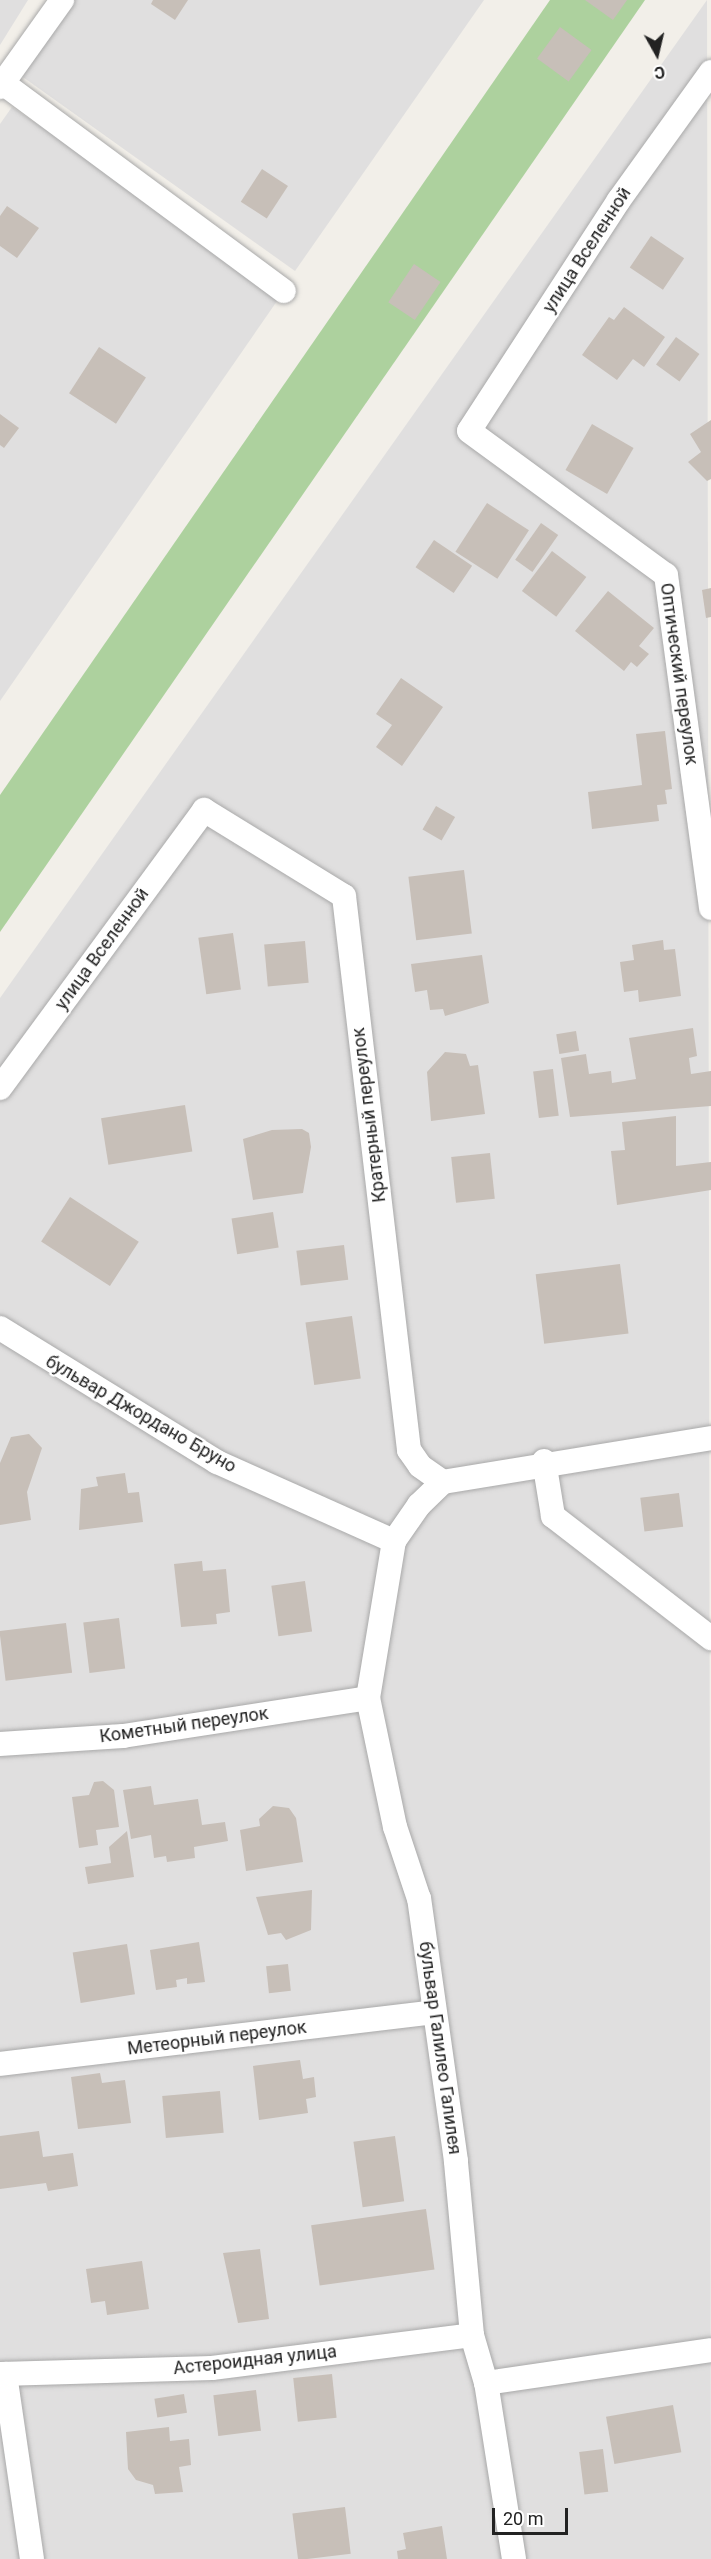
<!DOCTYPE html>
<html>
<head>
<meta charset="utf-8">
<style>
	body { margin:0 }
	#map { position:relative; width:711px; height:2559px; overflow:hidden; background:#f2efe9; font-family:Roboto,sans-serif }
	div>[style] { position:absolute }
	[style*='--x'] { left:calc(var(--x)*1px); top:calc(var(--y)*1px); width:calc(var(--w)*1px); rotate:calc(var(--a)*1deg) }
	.residential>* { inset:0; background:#e0dfdf }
	.forest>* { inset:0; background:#add19e }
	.building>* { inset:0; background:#c7bfb8; transform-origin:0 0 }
	.roads { filter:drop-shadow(0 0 2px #a9a9a9) drop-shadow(0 0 2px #a9a9a9) }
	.minor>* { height:24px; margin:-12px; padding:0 12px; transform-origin:12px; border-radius:12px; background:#fff }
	span { translate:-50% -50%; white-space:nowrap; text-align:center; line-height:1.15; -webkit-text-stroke:4.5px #fff; paint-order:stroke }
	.street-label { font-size:18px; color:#222 }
	.north { position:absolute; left:627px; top:24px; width:60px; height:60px; -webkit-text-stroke:4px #fff; paint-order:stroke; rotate:172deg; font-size:16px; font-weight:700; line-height:24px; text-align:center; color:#222 }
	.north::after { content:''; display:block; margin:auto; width:21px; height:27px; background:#222; clip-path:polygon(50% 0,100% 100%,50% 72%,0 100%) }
	.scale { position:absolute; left:492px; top:2508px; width:76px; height:27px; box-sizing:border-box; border:3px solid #222; border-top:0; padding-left:8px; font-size:18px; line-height:21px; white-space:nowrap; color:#222; -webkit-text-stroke:4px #fff; paint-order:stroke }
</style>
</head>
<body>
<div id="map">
	<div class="residential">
		<div style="clip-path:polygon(0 0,28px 0,0 45px)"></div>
		<div style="clip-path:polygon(70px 0,484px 0,295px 271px,20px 75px)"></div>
		<div style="clip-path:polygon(707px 0,711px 2559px,0 2559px,0 998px)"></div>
		<div style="clip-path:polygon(12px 107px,284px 291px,0 701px,0 124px)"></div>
	</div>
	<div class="forest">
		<div style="clip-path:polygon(550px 0,645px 0,0 932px,0 795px)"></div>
	</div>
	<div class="building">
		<div style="clip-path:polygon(153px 0,188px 0,175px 20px,151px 4px)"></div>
		<div style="clip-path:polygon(585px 0,627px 0,613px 20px)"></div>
		<div style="left:560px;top:27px;width:39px;height:39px;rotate:36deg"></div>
		<div style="left:262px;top:169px;width:31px;height:39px;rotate:33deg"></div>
		<div style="clip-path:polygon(7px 206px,39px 228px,17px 258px,0 246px,0 216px)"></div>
		<div style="left:651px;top:236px;width:40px;height:38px;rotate:34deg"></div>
		<div style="left:414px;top:264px;width:32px;height:46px;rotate:34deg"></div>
		<div style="clip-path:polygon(624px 307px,665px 337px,644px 367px,633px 359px,617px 380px,582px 355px,609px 317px,614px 320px)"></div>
		<div style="left:676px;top:337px;width:29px;height:34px;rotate:36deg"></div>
		<div style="left:99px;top:347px;width:56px;height:55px;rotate:33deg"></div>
		<div style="clip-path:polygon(0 414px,19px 428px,4px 448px,0 445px)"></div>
		<div style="clip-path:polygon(711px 420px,711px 479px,707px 481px,688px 462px,701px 452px,690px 434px)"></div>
		<div style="left:592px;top:424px;width:48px;height:53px;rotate:30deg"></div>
		<div style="left:487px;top:503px;width:50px;height:58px;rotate:33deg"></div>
		<div style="left:541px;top:523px;width:21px;height:45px;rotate:35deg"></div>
		<div style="left:434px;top:540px;width:46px;height:33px;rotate:34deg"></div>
		<div style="left:552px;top:551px;width:43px;height:50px;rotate:37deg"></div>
		<div style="clip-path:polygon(711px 588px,711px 617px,706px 618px,702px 590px)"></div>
		<div style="clip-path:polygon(608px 591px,654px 628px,639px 646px,649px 654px,637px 667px,631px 662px,624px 671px,575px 631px)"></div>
		<div style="clip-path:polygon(401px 678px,443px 707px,402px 766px,376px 747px,392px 725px,376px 714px)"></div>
		<div style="clip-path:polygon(665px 731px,672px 789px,665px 790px,667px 804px,657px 805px,659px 821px,592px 829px,588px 792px,642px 785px,636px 734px)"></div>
		<div style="left:436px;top:806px;width:22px;height:27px;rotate:30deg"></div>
		<div style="left:464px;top:870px;width:64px;height:56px;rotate:83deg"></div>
		<div style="left:233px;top:933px;width:57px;height:35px;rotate:82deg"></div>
		<div style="clip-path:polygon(663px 940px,664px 950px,675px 949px,681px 996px,639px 1002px,638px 990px,624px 992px,620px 962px,634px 960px,632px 945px)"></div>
		<div style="left:305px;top:941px;width:42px;height:41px;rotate:85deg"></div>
		<div style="clip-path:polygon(482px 955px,489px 1003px,445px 1016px,443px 1009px,430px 1010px,427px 990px,415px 992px,411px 964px)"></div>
		<div style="clip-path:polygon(693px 1028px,697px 1056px,689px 1058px,691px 1074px,711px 1071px,711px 1106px,570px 1117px,561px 1058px,586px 1054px,589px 1074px,611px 1071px,612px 1083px,636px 1079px,629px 1038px)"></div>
		<div style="left:576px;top:1031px;width:20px;height:20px;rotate:81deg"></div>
		<div style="clip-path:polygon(445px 1052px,466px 1054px,470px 1066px,478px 1065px,485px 1114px,431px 1121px,427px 1072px)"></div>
		<div style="left:553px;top:1069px;width:47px;height:20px;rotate:83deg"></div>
		<div style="left:185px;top:1105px;width:47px;height:85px;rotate:81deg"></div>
		<div style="clip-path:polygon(676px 1116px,676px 1166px,711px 1162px,711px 1190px,617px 1205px,611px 1151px,625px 1150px,622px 1122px)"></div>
		<div style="clip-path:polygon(302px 1129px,309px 1133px,311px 1147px,303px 1193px,253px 1200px,243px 1139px,272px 1130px)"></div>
		<div style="left:490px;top:1153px;width:46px;height:39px;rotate:84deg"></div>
		<div style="left:70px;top:1197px;width:82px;height:53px;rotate:33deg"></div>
		<div style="left:273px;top:1212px;width:36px;height:42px;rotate:81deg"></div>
		<div style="left:344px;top:1245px;width:35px;height:48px;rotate:83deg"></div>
		<div style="left:620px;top:1264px;width:70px;height:85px;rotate:83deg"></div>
		<div style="left:352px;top:1316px;width:63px;height:47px;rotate:82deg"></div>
		<div style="clip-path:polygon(29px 1434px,42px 1448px,27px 1492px,31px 1520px,0 1525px,0 1463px,11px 1437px)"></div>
		<div style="clip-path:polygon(125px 1473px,128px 1493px,139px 1492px,143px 1522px,79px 1530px,81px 1489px,98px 1486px,96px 1477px)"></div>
		<div style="left:679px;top:1493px;width:34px;height:39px;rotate:83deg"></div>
		<div style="clip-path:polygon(202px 1561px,203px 1571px,226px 1569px,230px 1612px,216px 1614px,217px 1624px,181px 1627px,174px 1564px)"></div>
		<div style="left:305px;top:1581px;width:51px;height:34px;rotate:82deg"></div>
		<div style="left:119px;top:1618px;width:51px;height:36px;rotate:83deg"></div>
		<div style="left:66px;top:1623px;width:50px;height:67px;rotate:83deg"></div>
		<div style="clip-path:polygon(103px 1781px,114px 1790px,119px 1827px,96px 1830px,98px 1845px,79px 1848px,72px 1797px,89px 1795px,94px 1782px)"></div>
		<div style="clip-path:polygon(151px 1786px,154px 1805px,198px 1799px,202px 1825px,225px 1822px,228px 1841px,194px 1847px,195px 1858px,167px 1862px,166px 1856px,154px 1858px,151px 1835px,131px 1839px,123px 1790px)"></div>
		<div style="clip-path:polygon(273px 1806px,289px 1808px,296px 1818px,303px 1862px,246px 1871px,240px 1830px,260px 1826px,259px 1819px)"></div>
		<div style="clip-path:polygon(127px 1831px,134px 1877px,88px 1884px,85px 1867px,111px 1863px,109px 1847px)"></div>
		<div style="clip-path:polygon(312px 1890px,311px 1930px,286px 1940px,281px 1933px,268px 1935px,256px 1897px)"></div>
		<div style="clip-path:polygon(199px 1942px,205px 1982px,187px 1984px,187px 1978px,176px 1980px,177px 1987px,156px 1990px,150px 1950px)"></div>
		<div style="left:127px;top:1944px;width:51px;height:55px;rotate:81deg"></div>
		<div style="left:288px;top:1964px;width:27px;height:22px;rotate:84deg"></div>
		<div style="clip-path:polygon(300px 2060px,303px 2079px,314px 2077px,316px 2097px,306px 2099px,308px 2113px,259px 2120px,253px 2066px)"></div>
		<div style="clip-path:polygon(100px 2073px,102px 2083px,125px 2080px,131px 2123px,78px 2129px,71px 2077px)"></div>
		<div style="left:220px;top:2091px;width:42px;height:58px;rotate:85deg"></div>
		<div style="clip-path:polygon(39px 2131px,43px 2157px,73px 2153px,78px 2186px,48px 2191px,46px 2183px,0 2189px,0 2136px)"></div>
		<div style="left:395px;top:2136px;width:66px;height:42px;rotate:82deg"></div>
		<div style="left:426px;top:2209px;width:61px;height:116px;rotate:82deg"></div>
		<div style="clip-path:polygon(260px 2249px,269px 2319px,238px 2323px,223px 2253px)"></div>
		<div style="clip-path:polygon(142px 2261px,149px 2309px,107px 2315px,105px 2301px,91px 2303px,86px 2269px)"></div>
		<div style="left:332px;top:2374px;width:44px;height:39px;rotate:84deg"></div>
		<div style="left:256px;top:2390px;width:41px;height:43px;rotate:83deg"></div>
		<div style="left:184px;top:2394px;width:19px;height:30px;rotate:81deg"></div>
		<div style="left:673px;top:2405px;width:48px;height:68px;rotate:80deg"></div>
		<div style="clip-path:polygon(169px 2427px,170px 2441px,189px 2439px,191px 2465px,179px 2467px,183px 2492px,155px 2494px,153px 2485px,136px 2480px,128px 2469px,126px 2432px)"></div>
		<div style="left:603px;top:2449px;width:43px;height:24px;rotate:83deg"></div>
		<div style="left:345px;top:2507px;width:47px;height:53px;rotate:83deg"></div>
		<div style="clip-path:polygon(442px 2526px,447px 2559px,398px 2559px,397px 2551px,406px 2549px,403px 2533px)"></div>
	</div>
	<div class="roads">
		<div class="minor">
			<div style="--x:711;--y:72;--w:158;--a:125.7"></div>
			<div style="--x:619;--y:200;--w:275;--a:123"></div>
			<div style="--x:469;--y:431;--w:244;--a:36.2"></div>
			<div style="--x:666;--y:575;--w:336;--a:82.3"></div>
			<div style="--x:0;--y:81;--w:353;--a:36.5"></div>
			<div style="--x:0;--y:87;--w:107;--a:-54.5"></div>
			<div style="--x:0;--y:1088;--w:345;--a:-53.7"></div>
			<div style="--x:204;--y:810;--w:164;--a:31.6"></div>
			<div style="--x:344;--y:896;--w:558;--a:83.31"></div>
			<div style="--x:409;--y:1450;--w:19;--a:55"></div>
			<div style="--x:420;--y:1466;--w:28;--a:35"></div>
			<div style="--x:0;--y:1328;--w:255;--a:31.7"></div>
			<div style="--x:217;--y:1462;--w:194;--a:24.1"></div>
			<div style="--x:544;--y:1461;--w:56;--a:80.7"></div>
			<div style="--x:553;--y:1516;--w:200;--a:37.7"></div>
			<div style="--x:0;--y:1744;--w:123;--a:-3.7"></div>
			<div style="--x:123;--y:1736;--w:248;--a:-8.8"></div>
			<div style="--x:0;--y:2064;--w:436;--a:-6.8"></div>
			<div style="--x:0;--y:2374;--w:212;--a:-1.6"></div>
			<div style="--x:212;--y:2368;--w:262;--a:-7.2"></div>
			<div style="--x:5;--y:2374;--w:187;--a:81.7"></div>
			<div style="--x:486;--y:2383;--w:227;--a:-8.3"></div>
			<div style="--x:514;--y:2559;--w:178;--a:-99"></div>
			<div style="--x:486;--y:2383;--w:50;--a:-106.3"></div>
			<div style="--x:472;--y:2335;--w:175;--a:-95.3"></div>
			<div style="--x:456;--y:2161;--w:265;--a:-98"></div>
			<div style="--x:419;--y:1899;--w:76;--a:-108.4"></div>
			<div style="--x:395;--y:1827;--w:132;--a:-101.8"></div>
			<div style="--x:368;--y:1698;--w:159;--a:-80.6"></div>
			<div style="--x:394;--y:1541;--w:44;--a:-55.2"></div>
			<div style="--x:419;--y:1505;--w:33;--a:-44"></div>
			<div style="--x:443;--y:1482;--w:272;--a:-9.3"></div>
		</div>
	</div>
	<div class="street-label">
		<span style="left:587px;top:250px;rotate:-57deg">улица Вселенной</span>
		<span style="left:679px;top:674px;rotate:82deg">Оптический переулок</span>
		<span style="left:102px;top:949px;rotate:-54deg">улица Вселенной</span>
		<span style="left:369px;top:1115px;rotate:-97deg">Кратерный переулок</span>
		<span style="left:141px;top:1414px;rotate:30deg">бульвар Джордано Бруно</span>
		<span style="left:184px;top:1725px;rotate:-8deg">Кометный переулок</span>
		<span style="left:217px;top:2038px;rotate:-7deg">Метеорный переулок</span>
		<span style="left:440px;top:2048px;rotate:82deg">бульвар Галилео Галилея</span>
		<span style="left:255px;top:2360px;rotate:-6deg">Астероидная улица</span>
	</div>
	<div class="north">С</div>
	<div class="scale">20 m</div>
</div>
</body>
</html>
